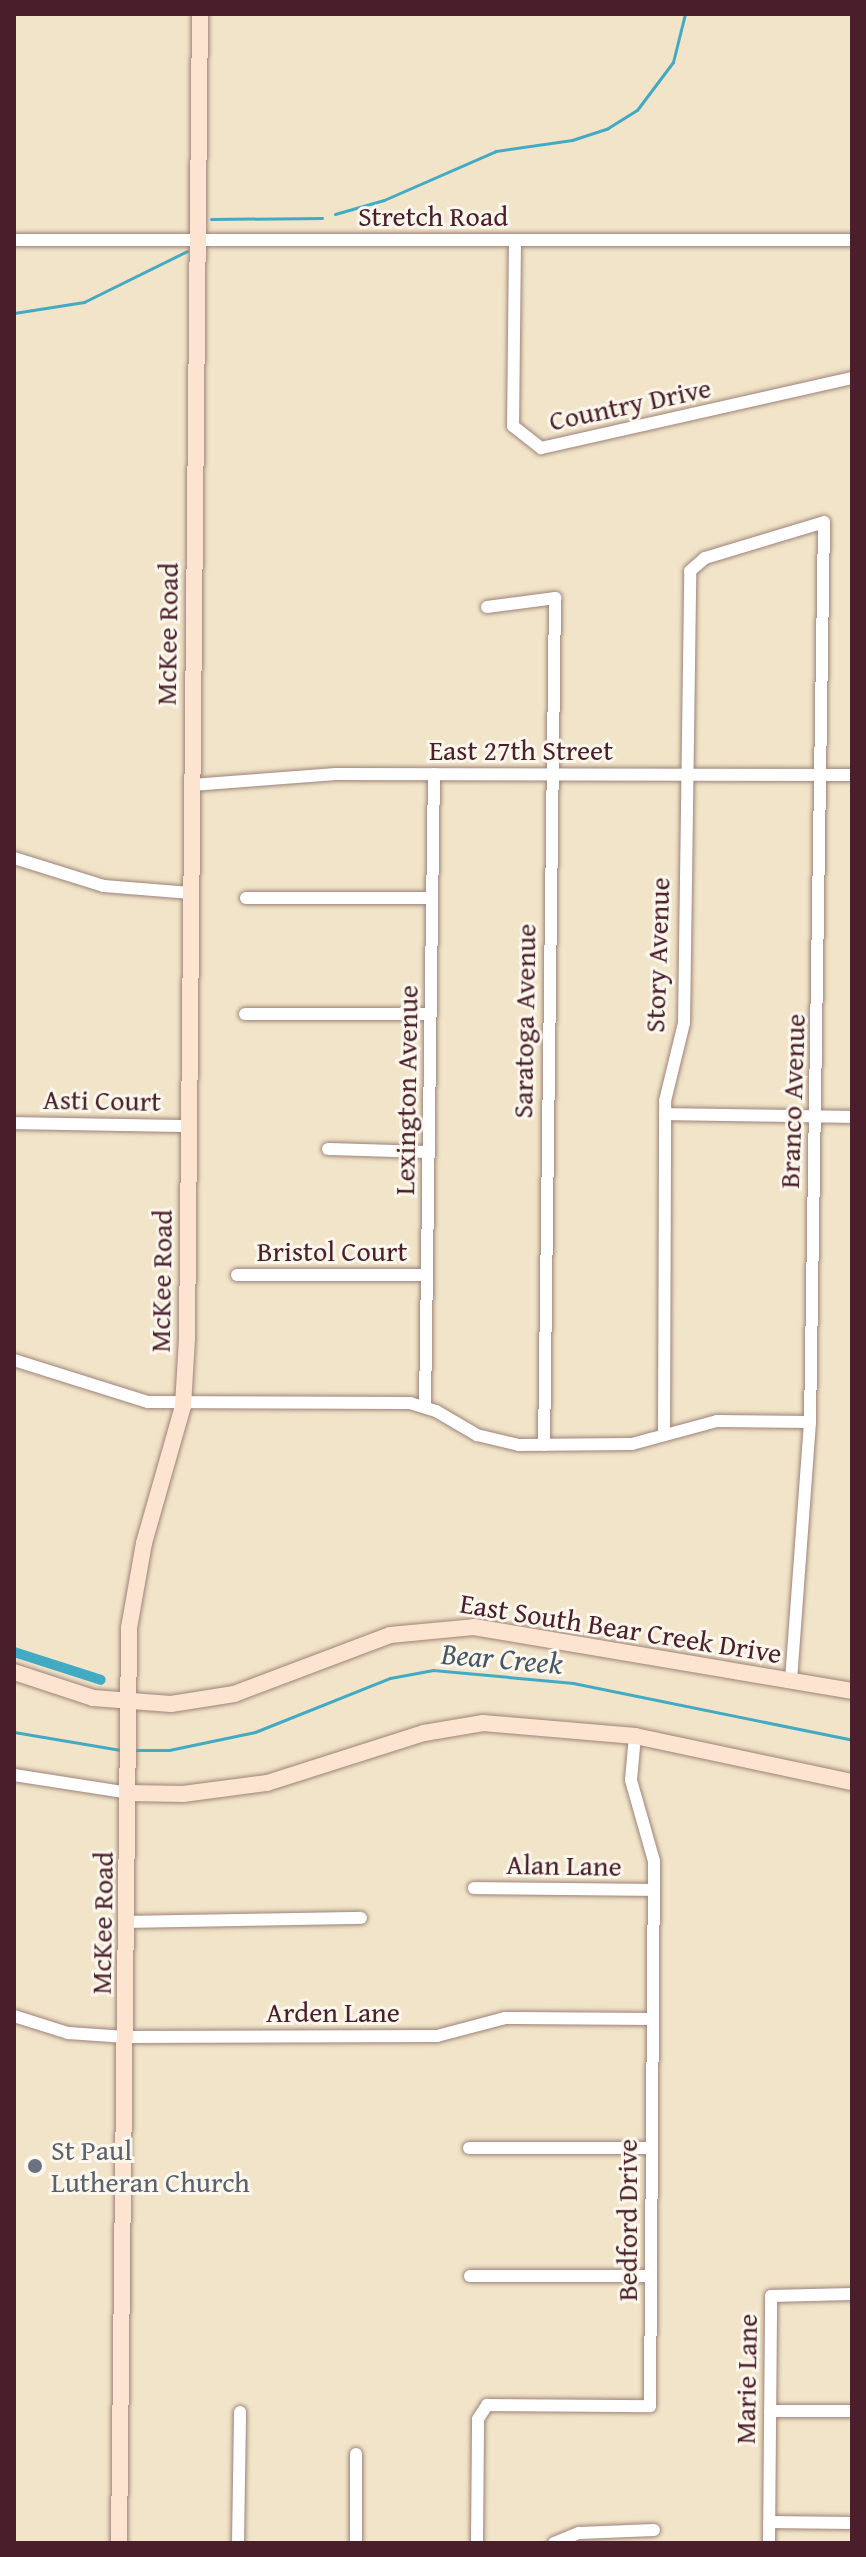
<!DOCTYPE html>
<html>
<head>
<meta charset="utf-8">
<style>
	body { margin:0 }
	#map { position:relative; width:866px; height:2557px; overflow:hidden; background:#f1e4c8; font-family:"Gentium Book Plus",serif }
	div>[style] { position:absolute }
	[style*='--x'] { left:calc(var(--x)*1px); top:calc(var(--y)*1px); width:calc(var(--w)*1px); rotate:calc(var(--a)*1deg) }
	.stream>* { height:3px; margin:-1.5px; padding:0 1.5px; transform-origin:1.5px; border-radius:1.5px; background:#43aac3 }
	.canal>* { height:10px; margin:-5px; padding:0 5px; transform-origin:5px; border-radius:5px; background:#43aac3 }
	.roads { filter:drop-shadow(0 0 2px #9e827a) drop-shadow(0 0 2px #9e827a) }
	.street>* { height:12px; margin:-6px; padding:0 6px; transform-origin:6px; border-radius:6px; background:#fff }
	.secondary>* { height:16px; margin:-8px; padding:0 8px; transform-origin:8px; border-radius:8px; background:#fde4d1 }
	.dots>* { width:22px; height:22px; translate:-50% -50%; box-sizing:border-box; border:4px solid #fbf7ec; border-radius:50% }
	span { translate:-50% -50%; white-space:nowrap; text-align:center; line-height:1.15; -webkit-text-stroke:6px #fbf7ec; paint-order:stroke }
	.street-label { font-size:28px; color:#4a1f2b }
	.worship-label { font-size:28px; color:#5b616d }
	.left { translate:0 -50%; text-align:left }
	.water-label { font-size:30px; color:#475768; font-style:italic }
	.frame { position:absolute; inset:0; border:16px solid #4a1f2b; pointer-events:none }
</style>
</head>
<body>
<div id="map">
	<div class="stream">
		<div style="--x:335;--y:214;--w:51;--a:-15.9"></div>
		<div style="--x:384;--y:200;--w:122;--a:-23.6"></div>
		<div style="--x:496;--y:151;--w:77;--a:-8.2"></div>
		<div style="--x:572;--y:140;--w:38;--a:-18"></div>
		<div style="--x:608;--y:128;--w:34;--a:-32"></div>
		<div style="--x:637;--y:110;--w:60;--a:-53.1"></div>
		<div style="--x:673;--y:62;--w:49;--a:-76"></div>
		<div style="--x:211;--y:219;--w:111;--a:-0.5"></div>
		<div style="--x:14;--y:313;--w:71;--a:-8.9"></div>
		<div style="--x:84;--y:302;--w:115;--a:-26.3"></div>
		<div style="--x:14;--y:1732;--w:108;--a:9.6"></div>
		<div style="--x:132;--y:1750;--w:37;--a:0"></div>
		<div style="--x:169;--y:1750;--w:88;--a:-11.8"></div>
		<div style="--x:255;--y:1732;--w:145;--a:-21.8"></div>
		<div style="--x:390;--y:1678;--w:44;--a:-10.5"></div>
		<div style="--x:433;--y:1670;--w:141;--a:5.3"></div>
		<div style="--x:573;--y:1683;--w:285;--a:11.5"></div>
	</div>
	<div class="canal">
		<div style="--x:14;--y:1652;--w:91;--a:17.8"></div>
	</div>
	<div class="roads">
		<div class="street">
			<div style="--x:14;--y:240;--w:838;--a:0"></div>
			<div style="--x:515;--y:240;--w:186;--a:90.6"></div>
			<div style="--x:513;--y:426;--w:36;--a:38"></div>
			<div style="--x:541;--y:448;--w:319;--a:-12.7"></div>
			<div style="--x:487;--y:607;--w:69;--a:-7.5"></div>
			<div style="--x:555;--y:598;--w:847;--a:90.74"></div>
			<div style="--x:192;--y:785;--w:144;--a:-4.4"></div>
			<div style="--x:336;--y:774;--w:516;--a:0.11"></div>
			<div style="--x:14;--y:858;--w:94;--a:17.3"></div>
			<div style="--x:104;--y:886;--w:87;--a:4.6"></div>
			<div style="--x:246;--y:898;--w:186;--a:0"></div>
			<div style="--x:245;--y:1014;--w:186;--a:0"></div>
			<div style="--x:665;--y:1114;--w:187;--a:0.9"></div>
			<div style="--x:14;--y:1123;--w:175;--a:1"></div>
			<div style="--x:328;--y:1149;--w:101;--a:1.7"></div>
			<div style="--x:237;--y:1275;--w:190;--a:0"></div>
			<div style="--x:14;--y:1360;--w:140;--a:17.4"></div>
			<div style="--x:148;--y:1402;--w:262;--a:0.2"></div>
			<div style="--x:410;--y:1403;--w:27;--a:17"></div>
			<div style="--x:436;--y:1411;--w:48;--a:30.3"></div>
			<div style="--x:477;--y:1435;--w:43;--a:13.4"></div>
			<div style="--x:519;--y:1445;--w:113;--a:-0.5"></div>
			<div style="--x:632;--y:1444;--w:88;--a:-15.1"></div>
			<div style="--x:717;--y:1421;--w:93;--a:0.6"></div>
			<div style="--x:425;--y:1407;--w:633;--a:-89.19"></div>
			<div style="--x:664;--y:1435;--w:334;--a:-89.8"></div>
			<div style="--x:665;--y:1101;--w:80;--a:-76.3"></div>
			<div style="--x:684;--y:1023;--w:452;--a:-89.2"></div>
			<div style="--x:690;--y:571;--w:20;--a:-41"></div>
			<div style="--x:705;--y:558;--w:124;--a:-16.8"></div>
			<div style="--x:824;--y:522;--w:900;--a:90.89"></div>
			<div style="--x:810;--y:1422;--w:259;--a:94.2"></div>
			<div style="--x:14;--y:1775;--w:116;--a:8.9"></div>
			<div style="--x:474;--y:1888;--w:180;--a:0.6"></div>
			<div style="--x:129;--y:1922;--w:232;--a:-1"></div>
			<div style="--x:14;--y:2016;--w:57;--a:17.5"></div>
			<div style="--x:68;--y:2033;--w:58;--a:3.9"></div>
			<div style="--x:126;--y:2037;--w:311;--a:-0.2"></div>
			<div style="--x:437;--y:2036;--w:70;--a:-14.8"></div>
			<div style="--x:505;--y:2018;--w:148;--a:0.4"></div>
			<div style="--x:469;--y:2148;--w:183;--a:0"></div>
			<div style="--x:470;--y:2276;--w:181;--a:0"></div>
			<div style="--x:770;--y:2411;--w:82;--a:0"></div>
			<div style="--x:769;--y:2522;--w:83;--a:0.7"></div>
			<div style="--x:238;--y:2543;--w:131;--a:-89.1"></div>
			<div style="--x:356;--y:2543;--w:89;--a:-90"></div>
			<div style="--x:477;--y:2543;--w:124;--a:-89.5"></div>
			<div style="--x:478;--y:2419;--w:17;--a:-57"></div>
			<div style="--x:487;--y:2405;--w:163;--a:0.4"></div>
			<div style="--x:650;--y:2406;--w:545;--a:-89.58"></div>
			<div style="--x:654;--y:1861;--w:84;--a:-105.9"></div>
			<div style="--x:631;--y:1780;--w:44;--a:-84.8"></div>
			<div style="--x:554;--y:2543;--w:27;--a:-22"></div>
			<div style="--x:579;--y:2533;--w:75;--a:-2.3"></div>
			<div style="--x:769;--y:2543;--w:247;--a:-89.5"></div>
			<div style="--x:771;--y:2296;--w:81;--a:-1.4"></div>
		</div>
		<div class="secondary">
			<div style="--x:14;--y:1672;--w:83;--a:18.2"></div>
			<div style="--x:93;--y:1698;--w:78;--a:4.4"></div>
			<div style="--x:171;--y:1704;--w:64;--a:-9"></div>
			<div style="--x:234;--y:1694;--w:167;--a:-20.7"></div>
			<div style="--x:390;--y:1635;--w:84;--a:-5.4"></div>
			<div style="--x:474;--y:1627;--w:383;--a:9.6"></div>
			<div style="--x:129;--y:1793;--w:54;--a:1.1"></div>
			<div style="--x:183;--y:1794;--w:85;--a:-7.5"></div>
			<div style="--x:267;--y:1783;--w:165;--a:-17.7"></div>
			<div style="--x:424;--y:1733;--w:60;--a:-9.6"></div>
			<div style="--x:483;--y:1723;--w:153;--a:4.9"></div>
			<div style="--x:635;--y:1736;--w:222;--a:12"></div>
			<div style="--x:119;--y:2543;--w:915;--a:-89.37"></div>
			<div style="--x:129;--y:1628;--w:86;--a:-80"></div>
			<div style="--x:144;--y:1543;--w:142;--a:-74.1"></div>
			<div style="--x:183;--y:1406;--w:68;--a:-86.6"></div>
			<div style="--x:187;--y:1338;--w:1324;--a:-89.44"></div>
		</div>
	</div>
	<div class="dots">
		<div style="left:35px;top:2166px;background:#6b7280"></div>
	</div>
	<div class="street-label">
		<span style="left:433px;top:216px">Stretch Road</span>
		<span style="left:630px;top:404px;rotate:-12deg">Country Drive</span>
		<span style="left:167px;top:634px;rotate:-89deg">McKee Road</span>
		<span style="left:521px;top:750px">East 27th Street</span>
		<span style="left:657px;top:955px;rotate:-88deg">Story Avenue</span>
		<span style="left:524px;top:1021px;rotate:-89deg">Saratoga Avenue</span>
		<span style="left:406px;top:1090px;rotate:-89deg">Lexington Avenue</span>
		<span style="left:102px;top:1100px;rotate:1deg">Asti Court</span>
		<span style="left:792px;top:1101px;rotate:-88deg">Branco Avenue</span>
		<span style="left:332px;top:1251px">Bristol Court</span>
		<span style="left:161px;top:1281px;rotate:-89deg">McKee Road</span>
		<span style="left:621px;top:1628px;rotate:9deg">East South Bear Creek Drive</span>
		<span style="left:564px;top:1865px;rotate:1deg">Alan Lane</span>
		<span style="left:102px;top:1923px;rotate:-89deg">McKee Road</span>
		<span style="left:333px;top:2012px">Arden Lane</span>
		<span style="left:627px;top:2220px;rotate:-90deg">Bedford Drive</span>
		<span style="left:746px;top:2379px;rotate:-89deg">Marie Lane</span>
	</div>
	<div class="worship-label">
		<span class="left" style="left:51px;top:2166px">St Paul<br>Lutheran Church</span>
	</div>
	<div class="water-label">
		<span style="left:502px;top:1658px;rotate:5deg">Bear Creek</span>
	</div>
	<div class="frame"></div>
</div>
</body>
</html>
